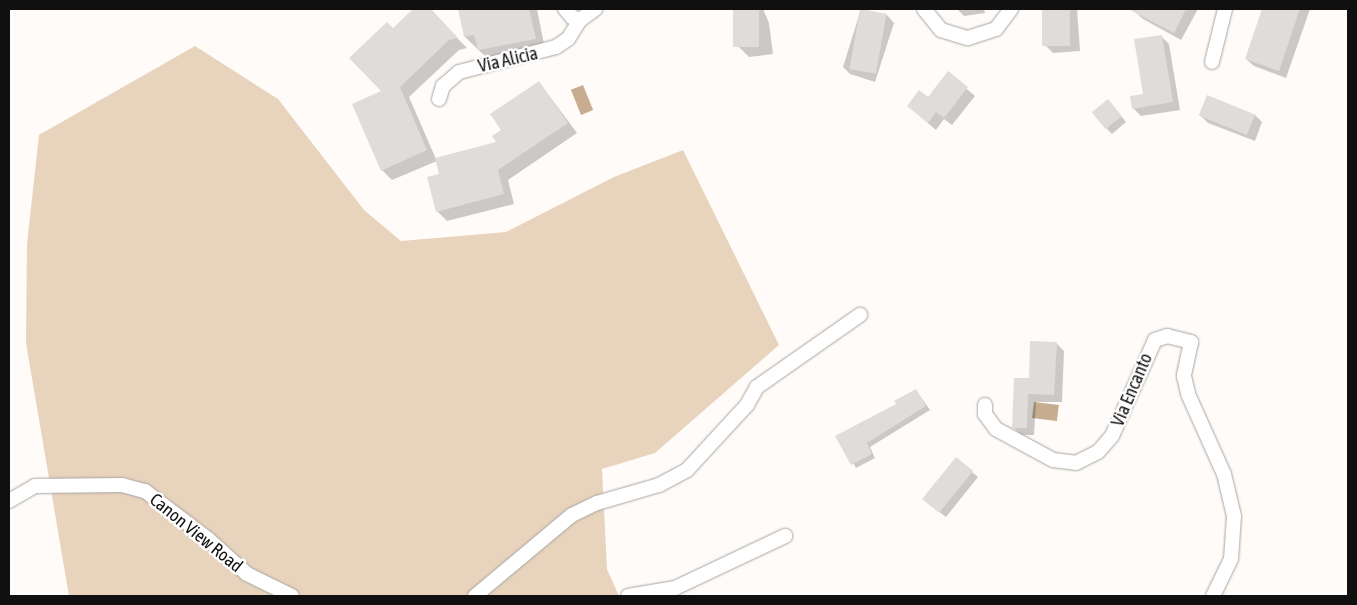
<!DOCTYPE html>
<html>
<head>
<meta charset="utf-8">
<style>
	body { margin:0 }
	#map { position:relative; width:1357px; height:605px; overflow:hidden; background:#fefbf8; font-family:"Asap Condensed",sans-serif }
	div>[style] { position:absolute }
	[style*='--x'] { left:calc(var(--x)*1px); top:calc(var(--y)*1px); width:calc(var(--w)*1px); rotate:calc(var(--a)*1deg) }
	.green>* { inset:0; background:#e8d3bd }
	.water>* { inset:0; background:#c7ac8f; transform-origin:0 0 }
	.shadow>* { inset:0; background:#0003 }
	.building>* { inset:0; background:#dfdcda; transform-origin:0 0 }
	.roads { filter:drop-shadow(0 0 1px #a8a5a2) drop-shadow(0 0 1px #a8a5a2) }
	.minor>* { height:14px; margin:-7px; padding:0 7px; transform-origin:7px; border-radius:7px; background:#fff }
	span { translate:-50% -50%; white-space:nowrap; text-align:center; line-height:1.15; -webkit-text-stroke:5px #fff; paint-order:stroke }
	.street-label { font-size:18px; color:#111010 }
	.frame { position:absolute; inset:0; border:10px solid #111010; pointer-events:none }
</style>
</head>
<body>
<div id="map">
	<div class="green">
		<div style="clip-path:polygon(195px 46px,278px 99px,364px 210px,401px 241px,506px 232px,614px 177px,683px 150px,779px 345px,655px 453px,602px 469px,607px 569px,619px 596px,69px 596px,26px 343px,27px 244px,39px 135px)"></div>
	</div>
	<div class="water">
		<div style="left:583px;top:85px;width:27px;height:13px;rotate:68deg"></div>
		<div style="left:1034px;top:402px;width:25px;height:16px;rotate:7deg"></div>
	</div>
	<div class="shadow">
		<div style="clip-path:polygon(415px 9px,429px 9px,467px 48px,459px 50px,409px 97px,436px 159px,498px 143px,503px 130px,539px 82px,577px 133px,508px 180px,514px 204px,447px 221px,437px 211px,440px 175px,437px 161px,392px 180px,382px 170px,383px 92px,393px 30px)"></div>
		<div style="clip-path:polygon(459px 9px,537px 9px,545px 49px,489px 60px,465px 37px)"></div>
		<div style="clip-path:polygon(734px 9px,763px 9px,769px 23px,773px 54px,749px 57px,739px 47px)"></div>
		<div style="clip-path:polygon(861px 9px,887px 15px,894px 23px,875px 82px,850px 74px,843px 67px)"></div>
		<div style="clip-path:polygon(957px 9px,984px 9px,985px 13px,964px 16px)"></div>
		<div style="clip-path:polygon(1043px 9px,1077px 9px,1080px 51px,1053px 53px,1045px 45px)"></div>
		<div style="clip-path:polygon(1137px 9px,1198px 9px,1181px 40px,1143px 19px,1135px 12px)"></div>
		<div style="clip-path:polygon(1263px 9px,1310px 9px,1286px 78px,1254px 66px,1246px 59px)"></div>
		<div style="clip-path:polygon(1161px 36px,1169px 44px,1180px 110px,1141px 116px,1133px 108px,1145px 95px)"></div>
		<div style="clip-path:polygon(948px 73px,975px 96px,952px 125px,944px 119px,936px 130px,908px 106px,928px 98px)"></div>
		<div style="clip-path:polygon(1113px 106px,1126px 122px,1112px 134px,1107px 129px)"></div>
		<div style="clip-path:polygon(1200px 115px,1255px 115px,1262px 122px,1255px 141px,1208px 123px)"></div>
		<div style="clip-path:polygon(1056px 343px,1064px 351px,1062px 402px,1036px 402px,1034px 435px,1021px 435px,1013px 427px,1030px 380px)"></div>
		<div style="clip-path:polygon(916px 390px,930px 410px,870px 447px,875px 458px,856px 468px,837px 437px,898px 405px)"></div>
		<div style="clip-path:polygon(956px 459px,978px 477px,946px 517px,929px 504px)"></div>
	</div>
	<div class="building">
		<div style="clip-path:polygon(413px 9px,431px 9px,458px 38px,449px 40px,400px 87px,427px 150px,381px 171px,352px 104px,381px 91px,349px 58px,387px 22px,393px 28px)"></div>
		<div style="clip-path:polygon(458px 9px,529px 9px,536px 39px,478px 50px,474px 35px,464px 37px)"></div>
		<div style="left:733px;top:9px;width:26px;height:38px"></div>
		<div style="left:860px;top:9px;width:27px;height:61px;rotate:10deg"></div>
		<div style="left:1042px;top:9px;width:28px;height:37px"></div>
		<div style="clip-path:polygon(1128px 9px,1186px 9px,1174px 33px)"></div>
		<div style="clip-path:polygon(1262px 9px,1300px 9px,1279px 71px,1245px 59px)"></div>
		<div style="clip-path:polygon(1162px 35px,1173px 102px,1132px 109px,1130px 96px,1143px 94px,1134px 39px)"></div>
		<div style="clip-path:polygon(948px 71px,968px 87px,944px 118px,936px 112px,928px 123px,907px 106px,919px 90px,928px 97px)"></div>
		<div style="clip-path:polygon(539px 81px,568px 123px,498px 170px,504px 194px,436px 212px,427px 177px,439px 174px,435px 158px,496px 142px,492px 136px,501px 130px,490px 114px)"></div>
		<div style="left:1207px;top:95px;width:52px;height:22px;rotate:22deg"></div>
		<div style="left:1108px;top:99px;width:22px;height:21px;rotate:51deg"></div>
		<div style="clip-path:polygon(1030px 341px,1057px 342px,1054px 395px,1028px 394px,1027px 428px,1012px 428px,1014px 378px,1029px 378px)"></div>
		<div style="clip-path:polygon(916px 389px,926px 406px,867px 443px,872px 454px,851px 465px,835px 436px,896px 404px,894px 401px)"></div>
		<div style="left:956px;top:457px;width:22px;height:54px;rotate:39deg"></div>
	</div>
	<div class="roads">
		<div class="minor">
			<div style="--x:565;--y:9;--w:11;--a:49"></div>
			<div style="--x:572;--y:17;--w:9;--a:21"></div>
			<div style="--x:580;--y:20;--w:19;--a:-36"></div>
			<div style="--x:924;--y:9;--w:27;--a:51"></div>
			<div style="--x:941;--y:30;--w:28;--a:17"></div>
			<div style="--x:968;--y:38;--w:29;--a:-18"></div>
			<div style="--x:996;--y:29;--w:25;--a:-53"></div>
			<div style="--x:1212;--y:62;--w:55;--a:-76.2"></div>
			<div style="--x:439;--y:99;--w:14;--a:-73"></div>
			<div style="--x:443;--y:86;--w:21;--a:-41"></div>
			<div style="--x:459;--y:72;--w:100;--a:-14.5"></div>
			<div style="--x:556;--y:47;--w:14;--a:-34"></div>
			<div style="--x:568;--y:39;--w:22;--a:-58"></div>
			<div style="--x:985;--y:405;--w:9;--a:90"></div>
			<div style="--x:985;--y:414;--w:19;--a:54"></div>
			<div style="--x:996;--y:429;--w:65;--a:28.5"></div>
			<div style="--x:1053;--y:460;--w:23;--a:7"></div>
			<div style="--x:1076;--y:463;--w:25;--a:-27"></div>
			<div style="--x:1098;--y:452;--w:21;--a:-49"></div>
			<div style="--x:1112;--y:436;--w:105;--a:-65.9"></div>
			<div style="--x:1155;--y:340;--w:13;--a:-18"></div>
			<div style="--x:1167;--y:336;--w:25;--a:14"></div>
			<div style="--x:1191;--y:342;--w:35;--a:102"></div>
			<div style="--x:1184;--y:376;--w:18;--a:77"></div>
			<div style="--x:1188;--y:394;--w:88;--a:65.8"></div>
			<div style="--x:1224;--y:474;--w:43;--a:76.6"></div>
			<div style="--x:1234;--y:516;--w:43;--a:94"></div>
			<div style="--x:1231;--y:559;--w:41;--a:115.9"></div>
			<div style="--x:9;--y:501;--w:30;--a:-30"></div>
			<div style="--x:35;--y:486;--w:87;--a:-0.7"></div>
			<div style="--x:122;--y:485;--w:24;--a:15"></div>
			<div style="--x:145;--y:491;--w:79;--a:37.3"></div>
			<div style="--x:208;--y:539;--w:52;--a:41.9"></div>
			<div style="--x:247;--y:574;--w:50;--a:26.1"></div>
			<div style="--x:475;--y:596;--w:126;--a:-39.9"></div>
			<div style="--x:572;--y:515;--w:28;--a:-26"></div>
			<div style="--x:597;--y:503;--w:65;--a:-16.2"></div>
			<div style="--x:659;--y:485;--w:32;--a:-28"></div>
			<div style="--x:687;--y:470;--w:88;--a:-47.3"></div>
			<div style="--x:747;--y:405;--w:21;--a:-61"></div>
			<div style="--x:757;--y:387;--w:126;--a:-35"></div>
			<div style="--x:628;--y:596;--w:48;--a:-9.7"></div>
			<div style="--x:675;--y:588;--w:122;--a:-25.3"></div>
		</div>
	</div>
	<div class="street-label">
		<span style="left:508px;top:60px;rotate:-13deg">Via Alicia</span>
		<span style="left:1132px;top:390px;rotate:-67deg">Via Encanto</span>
		<span style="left:196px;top:533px;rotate:39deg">Canon View Road</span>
	</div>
	<div class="frame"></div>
</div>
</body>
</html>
